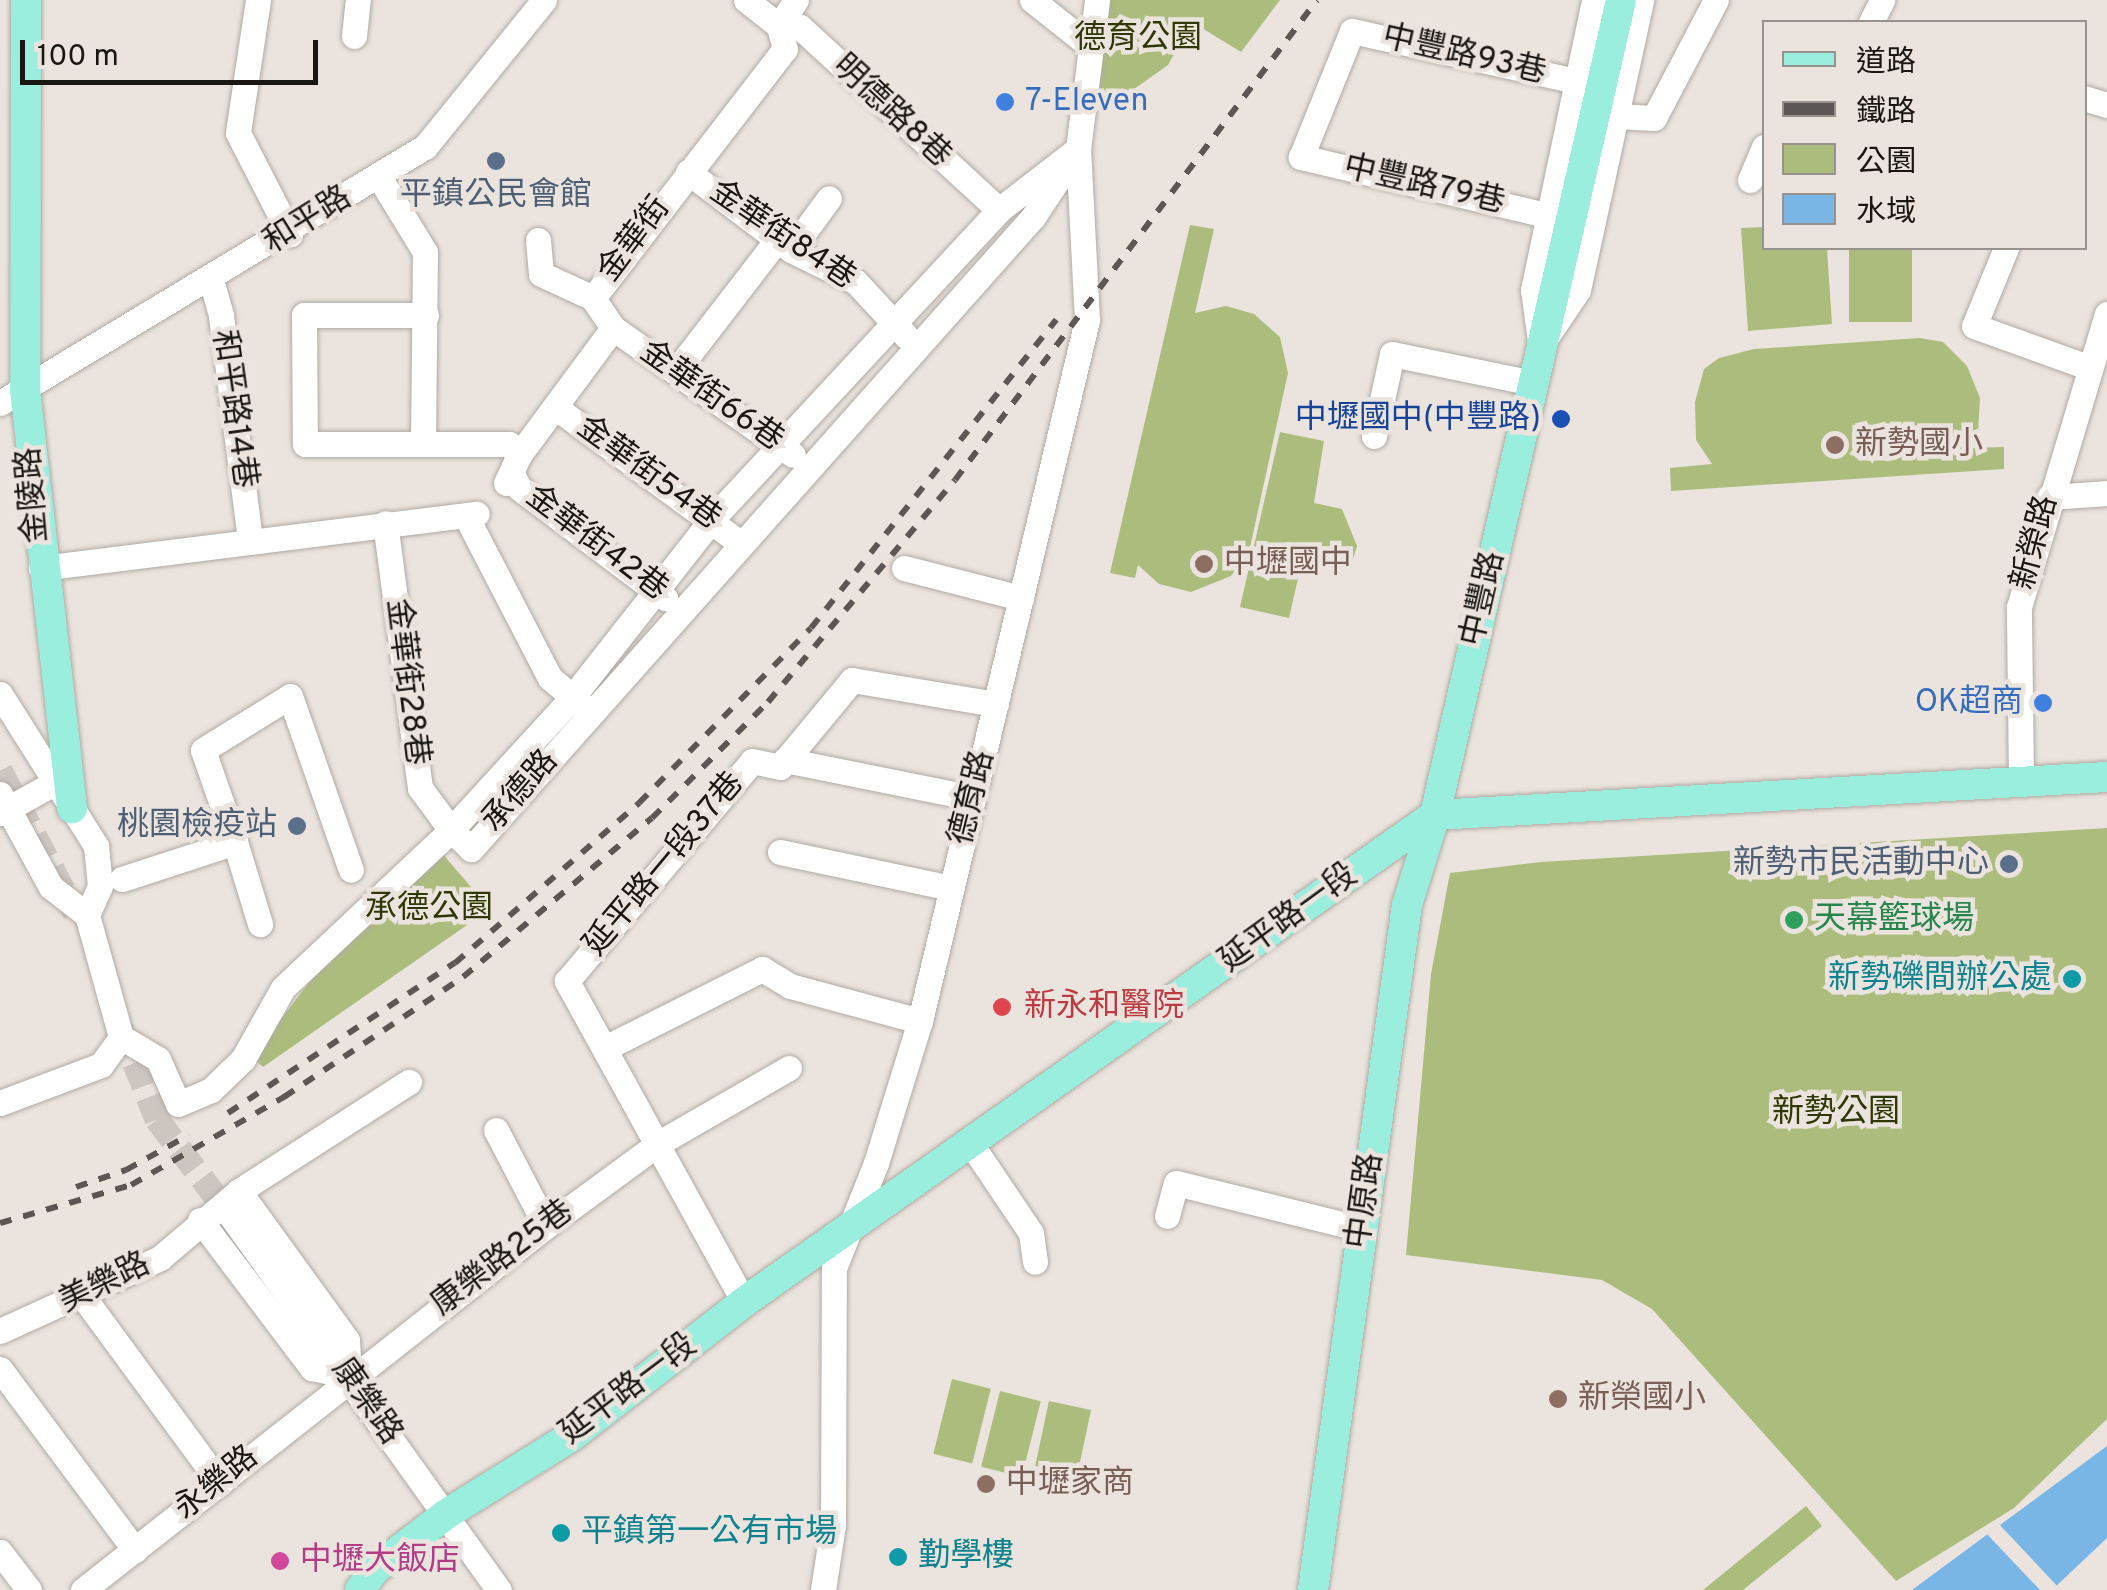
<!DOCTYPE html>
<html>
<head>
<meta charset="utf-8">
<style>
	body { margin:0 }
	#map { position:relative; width:2107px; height:1590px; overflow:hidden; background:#ebe4de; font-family:Overpass,"Noto Sans TC",sans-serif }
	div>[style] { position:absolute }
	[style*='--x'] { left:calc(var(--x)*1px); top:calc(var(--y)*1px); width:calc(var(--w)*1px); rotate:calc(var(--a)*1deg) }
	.green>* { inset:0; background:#acbc7d; transform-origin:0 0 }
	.water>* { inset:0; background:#79b5e5 }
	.pier>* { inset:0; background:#ebe4de }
	.minor-tunnel>* { height:25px; margin-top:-12.5px; transform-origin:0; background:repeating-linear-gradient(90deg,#ccc5c0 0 25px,transparent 0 37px) }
	.roads { filter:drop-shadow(0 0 2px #b1aaa4) drop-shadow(0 0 2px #b1aaa4) }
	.minor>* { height:25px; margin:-12.5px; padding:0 12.5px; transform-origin:12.5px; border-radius:12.5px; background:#fff }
	.major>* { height:30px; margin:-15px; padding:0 15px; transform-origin:15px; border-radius:15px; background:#9aeede }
	.rail>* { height:6px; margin-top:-3px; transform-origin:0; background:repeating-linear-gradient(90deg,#5c5754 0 12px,transparent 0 24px) }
	.dots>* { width:28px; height:28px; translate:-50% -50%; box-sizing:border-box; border:5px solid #ebe4de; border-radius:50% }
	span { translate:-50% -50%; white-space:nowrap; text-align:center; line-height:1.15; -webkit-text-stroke:9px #ebe4de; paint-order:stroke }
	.park-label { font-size:32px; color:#2f3803 }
	.street-label { font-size:32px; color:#191614 }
	.shop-label { font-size:32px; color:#366cbe }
	.left { translate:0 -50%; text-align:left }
	.right { translate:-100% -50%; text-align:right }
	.service-label { font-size:32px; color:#4e5e75 }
	.transit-label { font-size:32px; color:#164399 }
	.education-label { font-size:32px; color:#785e54 }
	.leisure-label { font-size:32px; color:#27864d }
	.culture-label { font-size:32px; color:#0d838f }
	.health-label { font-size:32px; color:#be3a42 }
	.hotel-label { font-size:32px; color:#b23c85 }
	.legend { position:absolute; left:1762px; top:20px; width:325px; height:230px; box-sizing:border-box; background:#ebe4de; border:2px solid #97928d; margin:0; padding:12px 18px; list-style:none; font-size:30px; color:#191614 }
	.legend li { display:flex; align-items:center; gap:20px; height:50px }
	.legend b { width:50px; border:2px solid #97928d }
	.scale { position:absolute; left:20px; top:40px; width:298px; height:45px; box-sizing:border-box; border:5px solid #191614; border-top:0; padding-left:12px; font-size:30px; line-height:35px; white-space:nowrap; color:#191614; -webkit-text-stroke:8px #ebe4de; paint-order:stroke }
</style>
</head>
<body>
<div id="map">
	<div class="green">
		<div style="clip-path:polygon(1104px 0,1280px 0,1241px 52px,1192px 22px,1168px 65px,1103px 111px,1095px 106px)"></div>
		<div style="clip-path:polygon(1190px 225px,1214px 229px,1195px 313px,1226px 306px,1254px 314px,1280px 337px,1288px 373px,1249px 552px,1231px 576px,1191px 592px,1159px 584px,1138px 565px,1135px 578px,1110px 573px)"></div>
		<div style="clip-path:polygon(1764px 227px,1764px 248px,1827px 248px,1832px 324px,1748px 331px,1741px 228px)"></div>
		<div style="left:1849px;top:248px;width:63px;height:74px"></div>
		<div style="clip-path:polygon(1920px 338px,1943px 342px,1967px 366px,1980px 398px,1978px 432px,1969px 448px,2004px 447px,2004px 469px,1671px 491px,1670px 468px,1712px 464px,1696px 440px,1695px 402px,1704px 369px,1719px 358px,1754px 349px)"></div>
		<div style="clip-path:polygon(1280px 432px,1324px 441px,1314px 503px,1342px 509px,1357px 546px,1353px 559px,1305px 548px,1289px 618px,1240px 607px)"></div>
		<div style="clip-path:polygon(2107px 828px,2107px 1419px,2014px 1508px,1896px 1581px,1652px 1309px,1602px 1280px,1406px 1255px,1431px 974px,1450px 873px,1541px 862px)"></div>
		<div style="clip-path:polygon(440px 851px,490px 909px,263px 1067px,252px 1057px,308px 984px,368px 916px)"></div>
		<div style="left:952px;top:1379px;width:40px;height:77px;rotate:14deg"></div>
		<div style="left:1000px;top:1391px;width:42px;height:78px;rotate:14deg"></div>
		<div style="left:1049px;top:1401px;width:43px;height:80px;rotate:12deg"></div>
		<div style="clip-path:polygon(1806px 1506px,1822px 1526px,1743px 1590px,1703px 1590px)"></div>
	</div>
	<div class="water">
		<div style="clip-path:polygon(2107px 1446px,2107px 1538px,2052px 1590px,1912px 1590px)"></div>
	</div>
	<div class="pier">
		<div style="clip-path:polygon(1998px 1523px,2060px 1589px,2059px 1590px,2040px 1590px,1985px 1532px)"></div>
	</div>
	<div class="minor-tunnel">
		<div style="--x:0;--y:770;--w:161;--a:62.2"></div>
		<div style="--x:121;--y:1028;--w:98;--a:68.4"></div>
		<div style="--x:157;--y:1119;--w:122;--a:52.7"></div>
	</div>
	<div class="roads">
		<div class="minor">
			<div style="--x:258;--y:0;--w:134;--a:98.6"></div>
			<div style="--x:238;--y:133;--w:114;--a:62.8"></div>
			<div style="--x:746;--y:0;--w:42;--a:38.2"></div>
			<div style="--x:1032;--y:0;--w:74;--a:38.4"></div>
			<div style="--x:1871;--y:22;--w:25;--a:-63"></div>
			<div style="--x:779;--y:26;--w:21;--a:3"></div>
			<div style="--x:800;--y:27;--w:270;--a:42.6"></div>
			<div style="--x:354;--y:36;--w:36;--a:-84"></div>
			<div style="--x:2084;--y:98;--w:24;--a:17"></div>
			<div style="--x:1615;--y:116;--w:39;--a:3"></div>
			<div style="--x:1654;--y:118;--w:133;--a:-62.3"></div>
			<div style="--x:1078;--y:149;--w:82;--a:123.5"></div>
			<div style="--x:1033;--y:217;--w:846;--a:131.64"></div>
			<div style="--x:471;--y:849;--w:28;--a:-136"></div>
			<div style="--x:451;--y:830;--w:178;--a:-47.5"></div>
			<div style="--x:571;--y:699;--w:229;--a:-51.9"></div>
			<div style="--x:712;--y:519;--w:422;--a:-47.1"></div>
			<div style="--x:999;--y:210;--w:100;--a:-37.7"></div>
			<div style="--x:688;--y:172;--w:129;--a:37.1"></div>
			<div style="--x:791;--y:250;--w:72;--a:26.2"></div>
			<div style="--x:856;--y:282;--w:74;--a:47.2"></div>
			<div style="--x:379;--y:177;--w:88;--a:58.5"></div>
			<div style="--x:425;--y:252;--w:192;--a:90.6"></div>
			<div style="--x:1750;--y:180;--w:36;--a:-67"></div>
			<div style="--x:1546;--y:215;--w:252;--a:-166.7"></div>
			<div style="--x:1301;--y:157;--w:136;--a:-68"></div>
			<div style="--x:1352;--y:31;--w:230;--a:12.6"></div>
			<div style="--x:538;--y:240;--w:34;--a:85"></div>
			<div style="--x:541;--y:274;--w:57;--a:24.8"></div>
			<div style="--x:2006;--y:248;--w:84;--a:112.3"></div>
			<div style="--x:1974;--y:326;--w:121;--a:19.8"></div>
			<div style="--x:791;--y:250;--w:64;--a:-53.8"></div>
			<div style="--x:211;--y:280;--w:37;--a:74"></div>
			<div style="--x:221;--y:316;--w:224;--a:82.6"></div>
			<div style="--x:426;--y:315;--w:122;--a:180"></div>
			<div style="--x:304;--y:315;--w:129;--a:89.6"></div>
			<div style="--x:305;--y:444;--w:204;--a:0"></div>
			<div style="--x:509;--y:444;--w:15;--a:48"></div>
			<div style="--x:613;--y:328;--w:220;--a:35.2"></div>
			<div style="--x:1549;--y:333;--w:52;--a:-56"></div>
			<div style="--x:1578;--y:290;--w:297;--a:-77.7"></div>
			<div style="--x:1540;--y:341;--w:51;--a:-97.8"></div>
			<div style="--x:1533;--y:290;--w:296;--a:-78.1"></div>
			<div style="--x:676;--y:371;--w:165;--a:-52.4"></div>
			<div style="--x:0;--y:403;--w:496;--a:-31.1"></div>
			<div style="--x:425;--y:147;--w:189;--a:-51"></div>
			<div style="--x:555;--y:407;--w:228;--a:36.3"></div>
			<div style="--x:1374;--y:436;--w:84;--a:-77.6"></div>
			<div style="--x:1392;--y:354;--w:144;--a:11.6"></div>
			<div style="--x:513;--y:476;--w:13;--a:63"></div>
			<div style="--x:519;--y:488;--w:183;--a:37"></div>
			<div style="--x:506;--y:483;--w:31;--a:-65"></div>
			<div style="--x:519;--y:455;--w:158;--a:-53.5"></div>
			<div style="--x:613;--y:328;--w:36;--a:-124"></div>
			<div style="--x:593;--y:298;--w:314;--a:-52.4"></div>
			<div style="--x:785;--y:49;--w:24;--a:-105"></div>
			<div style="--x:779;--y:26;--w:31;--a:-57"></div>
			<div style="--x:2049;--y:497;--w:58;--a:-3.9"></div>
			<div style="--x:468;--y:520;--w:178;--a:62.6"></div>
			<div style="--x:550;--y:678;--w:42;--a:40.2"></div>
			<div style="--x:41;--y:568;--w:439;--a:-7.1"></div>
			<div style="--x:904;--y:568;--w:121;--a:14.4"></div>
			<div style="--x:0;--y:694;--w:180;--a:57.7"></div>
			<div style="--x:96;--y:846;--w:40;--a:84.3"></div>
			<div style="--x:100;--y:886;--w:32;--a:114"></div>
			<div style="--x:785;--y:760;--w:192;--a:11.4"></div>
			<div style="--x:2021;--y:781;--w:174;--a:-90.7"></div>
			<div style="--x:2019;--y:607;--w:306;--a:-73.3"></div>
			<div style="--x:0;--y:794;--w:106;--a:61.3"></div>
			<div style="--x:51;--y:887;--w:46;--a:37.9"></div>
			<div style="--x:87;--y:915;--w:127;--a:74.4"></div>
			<div style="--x:0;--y:813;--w:62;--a:-29.1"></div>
			<div style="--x:235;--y:842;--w:86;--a:73"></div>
			<div style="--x:780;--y:852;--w:175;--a:11.9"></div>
			<div style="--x:122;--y:879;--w:119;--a:-18.1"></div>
			<div style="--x:235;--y:842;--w:97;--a:-109.2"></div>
			<div style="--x:203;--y:750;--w:102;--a:-31.8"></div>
			<div style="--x:290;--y:696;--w:184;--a:70.7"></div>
			<div style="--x:121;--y:1037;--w:43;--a:30.7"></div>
			<div style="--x:158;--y:1059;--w:49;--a:66"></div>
			<div style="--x:178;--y:1104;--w:36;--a:-23"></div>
			<div style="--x:211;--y:1090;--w:45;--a:-44.1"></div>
			<div style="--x:243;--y:1059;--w:81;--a:-60.6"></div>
			<div style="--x:283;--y:988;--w:231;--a:-43.2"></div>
			<div style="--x:451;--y:830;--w:52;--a:-126.4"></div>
			<div style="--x:420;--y:788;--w:267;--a:-97.5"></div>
			<div style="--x:607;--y:1047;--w:174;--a:-26.7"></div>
			<div style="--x:762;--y:969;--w:33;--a:31"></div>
			<div style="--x:790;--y:986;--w:135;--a:15.1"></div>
			<div style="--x:0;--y:1103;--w:108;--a:-20.6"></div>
			<div style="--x:101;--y:1065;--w:34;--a:-54"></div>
			<div style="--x:496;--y:1130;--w:108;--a:62.5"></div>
			<div style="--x:971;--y:1144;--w:107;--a:56"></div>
			<div style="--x:1031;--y:1233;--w:29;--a:82"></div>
			<div style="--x:239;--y:1191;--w:202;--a:-32.7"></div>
			<div style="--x:231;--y:1216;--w:460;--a:54.4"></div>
			<div style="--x:1167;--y:1216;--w:34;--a:-75"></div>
			<div style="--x:1176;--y:1183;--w:192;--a:13.9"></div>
			<div style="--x:200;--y:1220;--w:186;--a:52.9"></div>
			<div style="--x:312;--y:1368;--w:38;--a:12"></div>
			<div style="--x:84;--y:1298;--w:230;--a:53.7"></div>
			<div style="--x:744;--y:1302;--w:367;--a:-118.9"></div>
			<div style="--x:567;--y:981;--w:287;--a:-49.9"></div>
			<div style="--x:752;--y:761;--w:29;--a:12"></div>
			<div style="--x:780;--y:767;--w:113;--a:-50.4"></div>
			<div style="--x:852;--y:680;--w:146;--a:9.5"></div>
			<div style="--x:0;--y:1331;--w:176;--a:-24.5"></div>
			<div style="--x:160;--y:1258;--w:104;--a:-40.3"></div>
			<div style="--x:239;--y:1191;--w:184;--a:54.1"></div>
			<div style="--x:347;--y:1340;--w:36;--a:87"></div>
			<div style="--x:0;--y:1369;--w:226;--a:53.3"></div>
			<div style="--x:0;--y:1552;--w:48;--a:52.7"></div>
			<div style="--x:83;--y:1590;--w:589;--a:-38.17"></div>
			<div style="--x:546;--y:1226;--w:140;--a:-36.3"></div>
			<div style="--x:659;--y:1143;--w:150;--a:-30"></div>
			<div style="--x:823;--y:1590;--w:66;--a:-81.3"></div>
			<div style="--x:833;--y:1525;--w:257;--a:-89.8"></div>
			<div style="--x:834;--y:1268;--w:113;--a:-68.2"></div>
			<div style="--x:876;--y:1163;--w:149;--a:-72.8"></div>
			<div style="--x:920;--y:1021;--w:721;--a:-76.6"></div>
			<div style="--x:1087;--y:320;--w:171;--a:-93"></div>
			<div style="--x:1078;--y:149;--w:150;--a:-82.7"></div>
		</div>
		<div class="major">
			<div style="--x:26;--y:0;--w:389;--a:90.1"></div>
			<div style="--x:25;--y:389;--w:422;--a:83.6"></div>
			<div style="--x:360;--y:1590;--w:26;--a:-54"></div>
			<div style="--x:375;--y:1569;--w:88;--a:-37.6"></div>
			<div style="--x:445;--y:1515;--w:150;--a:-31.9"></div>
			<div style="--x:572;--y:1436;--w:218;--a:-37.9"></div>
			<div style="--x:744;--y:1302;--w:845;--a:-35.18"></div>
			<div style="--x:1435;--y:815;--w:673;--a:-3.24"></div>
			<div style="--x:1313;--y:1590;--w:691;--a:-82.19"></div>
			<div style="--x:1407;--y:905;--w:94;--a:-72.7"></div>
			<div style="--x:1435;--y:815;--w:836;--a:-77.14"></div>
		</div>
	</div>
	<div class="rail">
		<div style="--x:228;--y:1113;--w:272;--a:-33.5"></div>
		<div style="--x:455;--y:963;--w:244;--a:-41"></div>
		<div style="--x:639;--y:803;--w:245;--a:-45.5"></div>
		<div style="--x:811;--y:628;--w:394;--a:-51.5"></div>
		<div style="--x:76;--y:1187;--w:53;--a:-18.8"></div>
		<div style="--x:126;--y:1170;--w:72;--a:-29.1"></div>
		<div style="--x:0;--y:1223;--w:136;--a:-16.2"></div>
		<div style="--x:131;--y:1185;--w:177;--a:-29.9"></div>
		<div style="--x:284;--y:1097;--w:216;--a:-33.8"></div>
		<div style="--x:463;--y:977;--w:247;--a:-40.1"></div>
		<div style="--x:652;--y:818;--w:164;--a:-45"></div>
		<div style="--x:768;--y:702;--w:290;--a:-49.9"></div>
		<div style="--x:955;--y:480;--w:601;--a:-52.98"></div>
	</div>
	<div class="dots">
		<div style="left:1005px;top:102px;background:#3f7fe0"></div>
		<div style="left:496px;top:161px;background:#5c6f8a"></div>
		<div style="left:1561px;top:419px;background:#1a4fb4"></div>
		<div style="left:1835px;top:445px;background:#8d6e63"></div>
		<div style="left:1204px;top:564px;background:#8d6e63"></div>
		<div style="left:2043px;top:703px;background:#3f7fe0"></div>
		<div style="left:297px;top:826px;background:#5c6f8a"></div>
		<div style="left:2009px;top:864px;background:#5c6f8a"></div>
		<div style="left:1794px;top:920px;background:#2e9e5b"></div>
		<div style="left:2072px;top:979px;background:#0f9aa8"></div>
		<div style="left:1002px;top:1007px;background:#e0444e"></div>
		<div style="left:1558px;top:1399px;background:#8d6e63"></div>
		<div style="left:986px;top:1484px;background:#8d6e63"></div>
		<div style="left:561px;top:1533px;background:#0f9aa8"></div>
		<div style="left:898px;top:1557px;background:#0f9aa8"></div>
		<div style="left:280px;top:1561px;background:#d1479c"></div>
	</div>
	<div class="park-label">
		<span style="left:1138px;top:39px">德育公園</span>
		<span style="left:429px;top:909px">承德公園</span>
		<span style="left:1836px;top:1113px">新勢公園</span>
	</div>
	<div class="street-label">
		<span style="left:1464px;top:56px;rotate:13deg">中豐路93巷</span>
		<span style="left:891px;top:112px;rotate:43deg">明德路8巷</span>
		<span style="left:1424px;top:186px;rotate:13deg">中豐路79巷</span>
		<span style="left:308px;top:221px;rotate:-32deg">和平路</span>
		<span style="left:782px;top:236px;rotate:34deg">金華街84巷</span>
		<span style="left:635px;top:240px;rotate:-53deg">金華街</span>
		<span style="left:711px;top:397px;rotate:35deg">金華街66巷</span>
		<span style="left:233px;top:409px;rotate:82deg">和平路14巷</span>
		<span style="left:648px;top:474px;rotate:36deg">金華街54巷</span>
		<span style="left:34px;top:495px;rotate:-95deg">金陵路</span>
		<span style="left:2036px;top:543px;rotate:-75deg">新榮路</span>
		<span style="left:596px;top:544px;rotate:37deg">金華街42巷</span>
		<span style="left:1484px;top:599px;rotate:-77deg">中豐路</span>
		<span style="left:406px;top:682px;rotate:83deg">金華街28巷</span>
		<span style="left:521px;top:792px;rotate:-49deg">承德路</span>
		<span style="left:973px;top:798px;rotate:-76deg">德育路</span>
		<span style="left:665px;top:865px;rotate:-50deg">延平路一段37巷</span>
		<span style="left:1289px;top:919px;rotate:-36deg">延平路一段</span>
		<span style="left:1366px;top:1201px;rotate:-82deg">中原路</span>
		<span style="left:503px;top:1259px;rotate:-37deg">康樂路25巷</span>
		<span style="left:105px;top:1284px;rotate:-26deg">美樂路</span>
		<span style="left:629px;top:1390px;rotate:-37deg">延平路一段</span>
		<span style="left:366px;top:1402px;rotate:55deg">康樂路</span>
		<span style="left:217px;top:1484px;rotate:-39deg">永樂路</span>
	</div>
	<div class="shop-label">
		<span class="left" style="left:1025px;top:102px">7-Eleven</span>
		<span class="right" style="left:2023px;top:703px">OK超商</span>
	</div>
	<div class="service-label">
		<span style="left:496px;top:196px">平鎮公民會館</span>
		<span class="right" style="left:277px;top:826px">桃園檢疫站</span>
		<span class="right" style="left:1989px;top:864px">新勢市民活動中心</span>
	</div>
	<div class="transit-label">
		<span class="right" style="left:1541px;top:419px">中壢國中(中豐路)</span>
	</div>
	<div class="education-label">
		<span class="left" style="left:1855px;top:445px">新勢國小</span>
		<span class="left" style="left:1224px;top:564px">中壢國中</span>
		<span class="left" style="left:1578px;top:1399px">新榮國小</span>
		<span class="left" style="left:1006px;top:1484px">中壢家商</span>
	</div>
	<div class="leisure-label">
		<span class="left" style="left:1814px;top:920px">天幕籃球場</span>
	</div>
	<div class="culture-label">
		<span class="right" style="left:2052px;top:979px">新勢礫間辦公處</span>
		<span class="left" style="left:581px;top:1533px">平鎮第一公有市場</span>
		<span class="left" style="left:918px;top:1557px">勤學樓</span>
	</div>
	<div class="health-label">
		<span class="left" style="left:1024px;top:1007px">新永和醫院</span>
	</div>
	<div class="hotel-label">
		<span class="left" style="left:300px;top:1561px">中壢大飯店</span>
	</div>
	<ul class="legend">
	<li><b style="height:12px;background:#9aeede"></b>道路</li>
	<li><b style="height:12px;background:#5c5754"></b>鐵路</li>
	<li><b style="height:28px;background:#acbc7d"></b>公園</li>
	<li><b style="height:28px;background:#79b5e5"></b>水域</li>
	</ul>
	<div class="scale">100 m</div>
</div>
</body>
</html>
